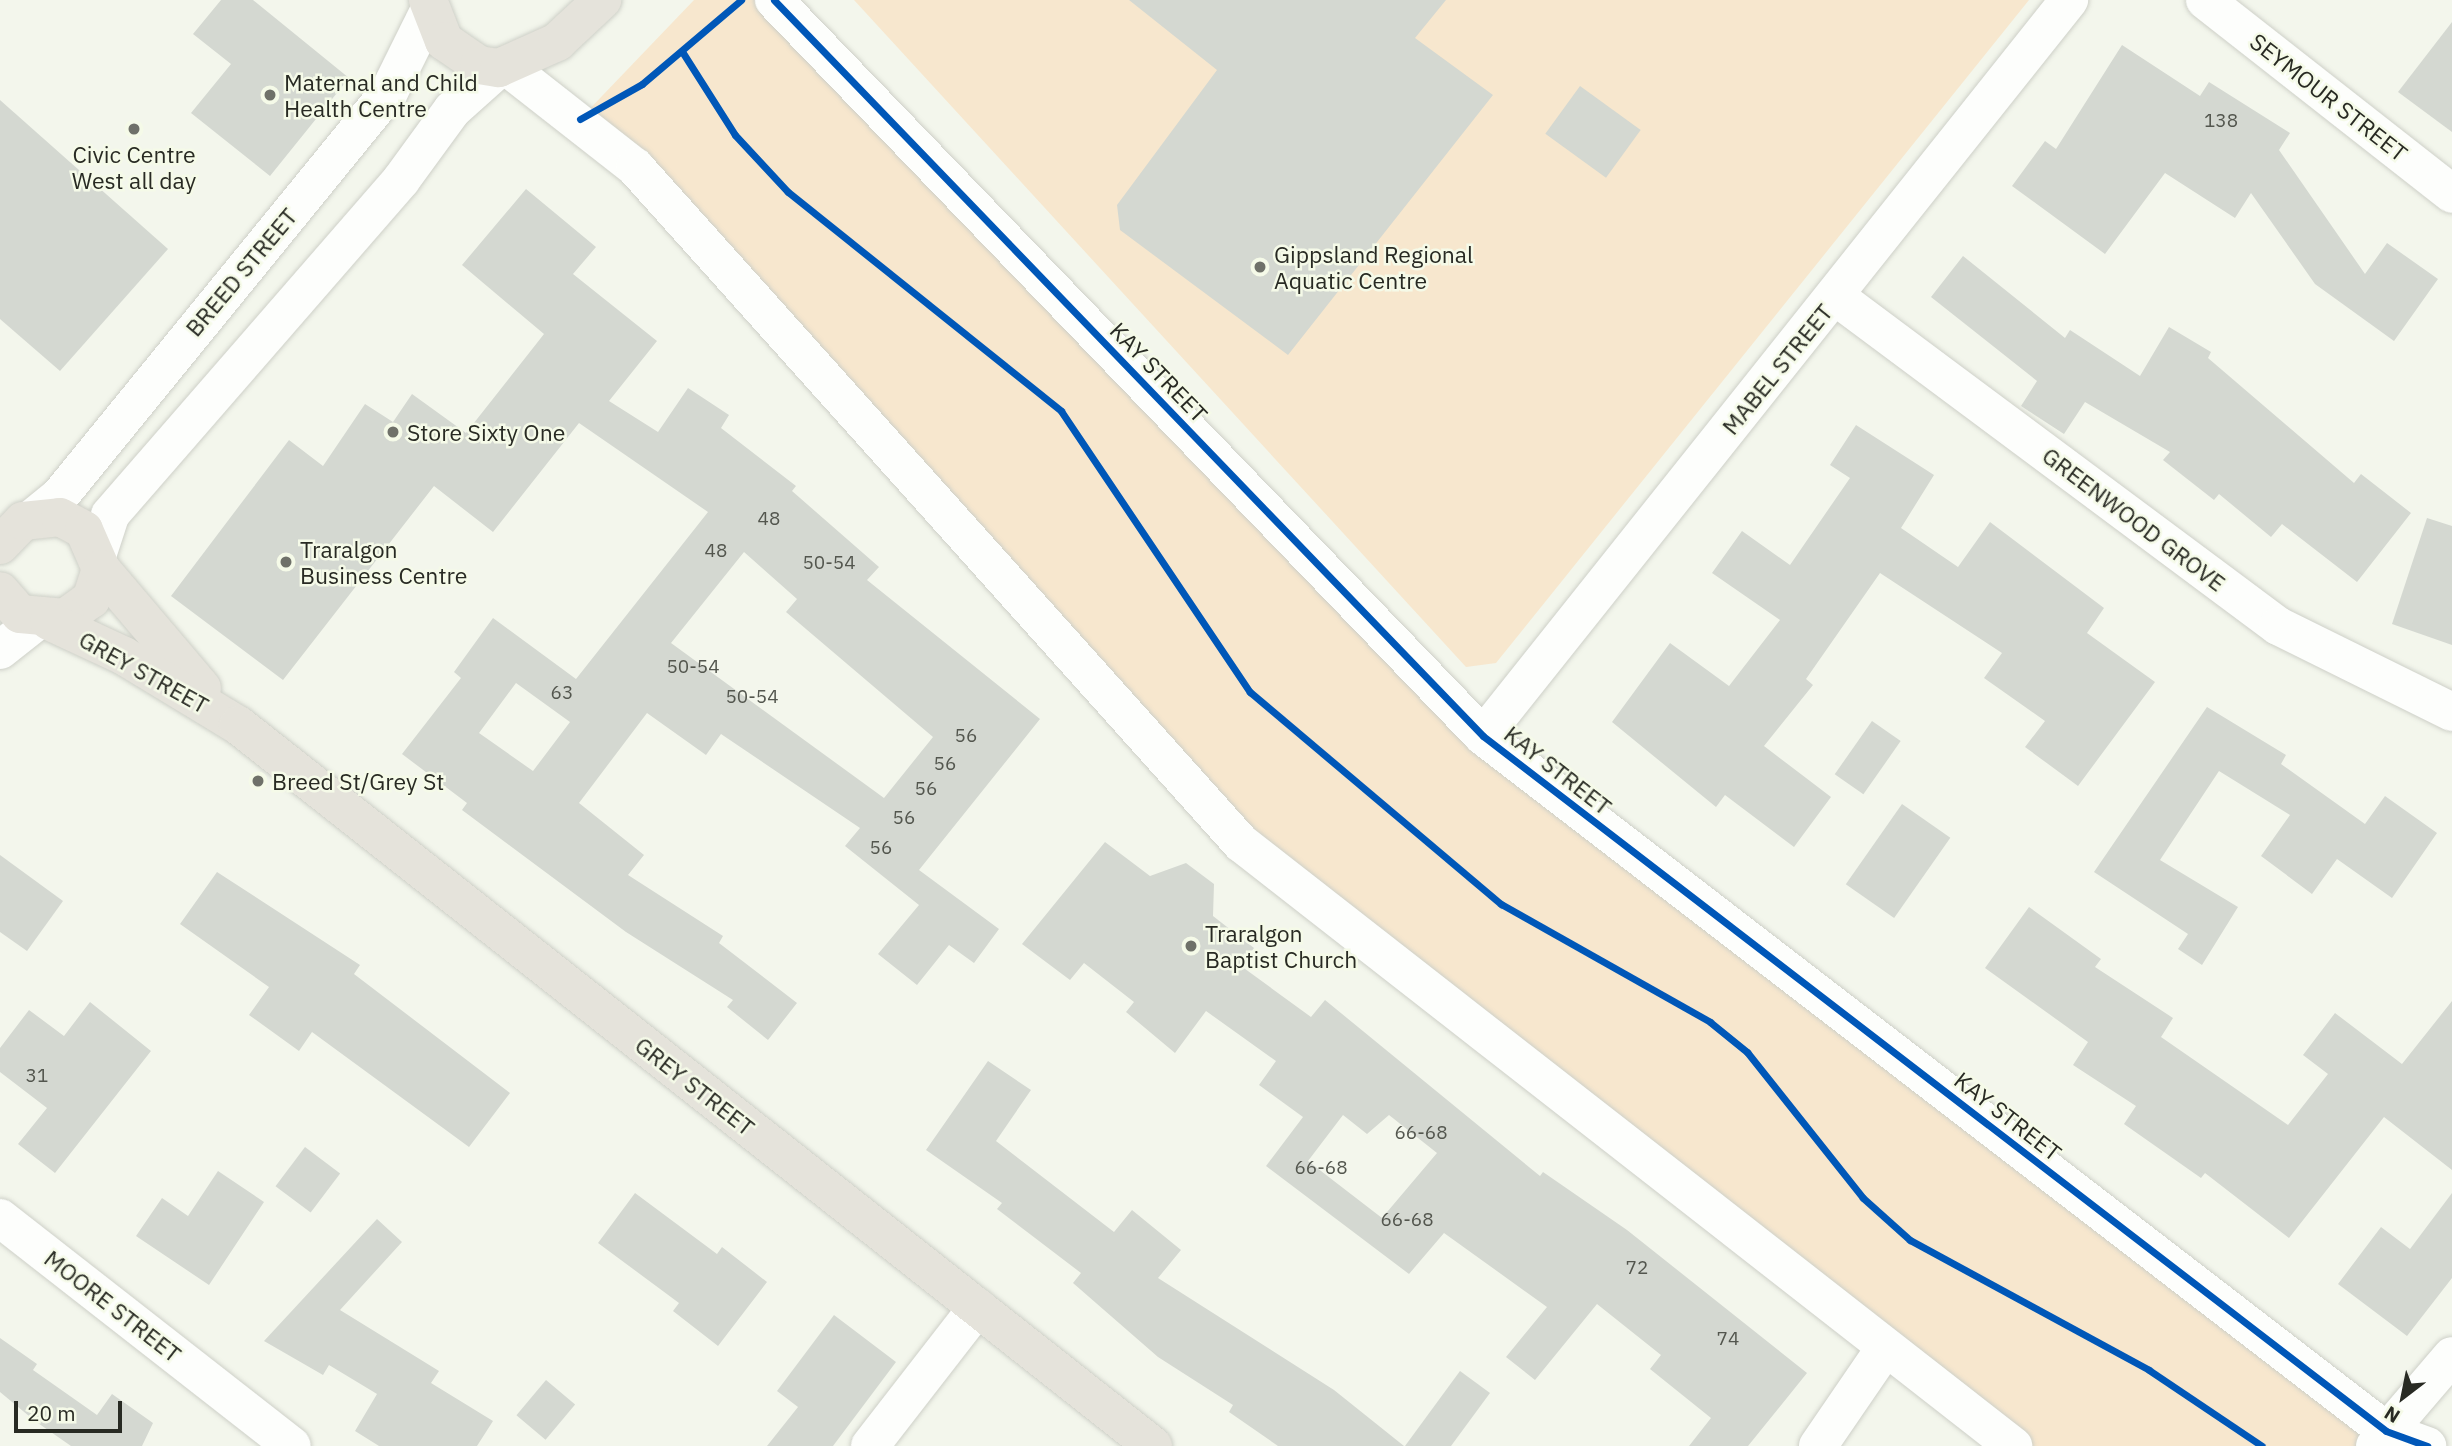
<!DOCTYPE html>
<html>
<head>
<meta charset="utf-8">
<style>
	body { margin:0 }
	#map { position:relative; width:2452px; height:1446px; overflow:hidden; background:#f3f6ec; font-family:"IBM Plex Sans",sans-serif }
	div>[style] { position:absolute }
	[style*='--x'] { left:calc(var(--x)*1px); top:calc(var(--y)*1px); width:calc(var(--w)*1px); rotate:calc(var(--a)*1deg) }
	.green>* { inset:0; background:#f7e7ce }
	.building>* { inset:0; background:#d4d8d1; transform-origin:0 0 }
	.roads { filter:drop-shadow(0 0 2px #ced0c8) drop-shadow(0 0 2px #ced0c8) }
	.minor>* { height:38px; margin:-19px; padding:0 19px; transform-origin:19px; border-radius:19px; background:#fdfefc }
	.major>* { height:38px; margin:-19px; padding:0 19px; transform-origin:19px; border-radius:19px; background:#e5e3db }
	.cycleway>* { height:7px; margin:-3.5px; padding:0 3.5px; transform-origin:3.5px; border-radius:3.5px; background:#0057b8 }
	.dots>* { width:19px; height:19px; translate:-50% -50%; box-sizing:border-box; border:4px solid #f5fae8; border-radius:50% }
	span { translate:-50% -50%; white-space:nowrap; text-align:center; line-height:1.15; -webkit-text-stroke:5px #f5fae8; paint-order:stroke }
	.number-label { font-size:19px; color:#53564e }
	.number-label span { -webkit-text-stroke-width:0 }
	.poi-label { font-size:23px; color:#282a23 }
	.left { translate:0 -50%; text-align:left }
	.street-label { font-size:23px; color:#282a23 }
	.north { position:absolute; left:2368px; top:1362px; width:70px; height:70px; -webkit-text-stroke:5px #f5fae8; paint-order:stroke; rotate:212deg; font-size:19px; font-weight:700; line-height:28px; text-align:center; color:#282a23 }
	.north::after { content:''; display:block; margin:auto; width:24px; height:32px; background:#282a23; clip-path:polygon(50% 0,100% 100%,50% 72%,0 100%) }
	.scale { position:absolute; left:14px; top:1401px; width:108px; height:32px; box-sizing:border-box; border:4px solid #282a23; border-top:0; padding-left:9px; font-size:21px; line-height:24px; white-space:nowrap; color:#282a23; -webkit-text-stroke:5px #f5fae8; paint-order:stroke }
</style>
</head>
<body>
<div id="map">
	<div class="green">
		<div style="clip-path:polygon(694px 0,774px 0,1483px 736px,2427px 1446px,2013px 1446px,1241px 843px,580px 119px)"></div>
		<div style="clip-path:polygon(854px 0,2029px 0,1496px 663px,1466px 667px)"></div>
	</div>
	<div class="building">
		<div style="clip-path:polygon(221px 0,253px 0,349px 78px,270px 176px,191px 113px,231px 64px,193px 34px)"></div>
		<div style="clip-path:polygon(1129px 0,1446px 0,1415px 38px,1493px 95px,1288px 355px,1120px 230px,1117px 205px,1217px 70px)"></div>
		<div style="clip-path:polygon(2452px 22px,2452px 132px,2398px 92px)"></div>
		<div style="clip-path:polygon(2122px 45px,2200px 96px,2209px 82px,2290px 133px,2279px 150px,2365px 274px,2387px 243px,2438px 279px,2394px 341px,2315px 284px,2251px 193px,2235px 218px,2165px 173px,2105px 254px,2012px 186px,2045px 141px,2056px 149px)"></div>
		<div style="left:1580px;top:86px;width:75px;height:59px;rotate:36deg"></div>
		<div style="clip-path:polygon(0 100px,168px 249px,60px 371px,0 319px)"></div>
		<div style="clip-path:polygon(evenodd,526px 189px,596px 247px,573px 274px,657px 341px,609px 401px,658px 432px,688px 388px,729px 415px,721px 428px,796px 486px,792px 491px,879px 567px,867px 580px,1040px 719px,919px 870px,999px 929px,974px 963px,949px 945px,917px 985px,878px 954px,919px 905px,845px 846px,860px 828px,721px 734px,706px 755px,647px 713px,579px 803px,644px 855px,628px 875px,723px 936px,719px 943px,797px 1003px,768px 1040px,727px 1007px,733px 1000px,626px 932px,462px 810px,467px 803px,402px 754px,461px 678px,454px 672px,493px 618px,576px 679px,708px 512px,579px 423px,493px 532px,434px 486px,283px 680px,171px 596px,289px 440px,323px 466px,365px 404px,393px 422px,412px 394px,466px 433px,544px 334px,462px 265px,526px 189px,744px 552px,797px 599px,786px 612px,933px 737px,884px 798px,671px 643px,744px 552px,526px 189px,516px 683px,570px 722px,533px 771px,479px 733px,516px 683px)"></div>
		<div style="clip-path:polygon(1963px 256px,2065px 338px,2070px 330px,2140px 376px,2169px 327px,2211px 352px,2208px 358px,2354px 483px,2361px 474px,2411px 513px,2357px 582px,2282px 524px,2271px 537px,2219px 494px,2214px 500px,2163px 460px,2170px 452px,2085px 402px,2064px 434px,2021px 406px,2037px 381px,1931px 297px)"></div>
		<div style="clip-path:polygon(1856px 425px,1934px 475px,1901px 528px,1958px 567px,1990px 522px,2104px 608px,2087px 633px,2155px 682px,2078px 786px,2025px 747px,2045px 721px,1984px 678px,2002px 653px,1880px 573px,1806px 679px,1813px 685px,1764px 746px,1831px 797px,1794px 847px,1725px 795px,1716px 807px,1612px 722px,1670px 643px,1729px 686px,1780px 620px,1712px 573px,1742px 531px,1790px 565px,1850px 478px,1830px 465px)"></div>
		<div style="clip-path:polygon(2427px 518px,2452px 526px,2452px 645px,2392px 624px)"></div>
		<div style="clip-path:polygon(2207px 707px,2286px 755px,2281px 764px,2365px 824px,2385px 796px,2437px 833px,2392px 898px,2337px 859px,2312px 894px,2261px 856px,2290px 815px,2219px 771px,2160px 860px,2238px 907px,2202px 965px,2178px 949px,2188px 934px,2094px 872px)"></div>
		<div style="left:1872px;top:721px;width:35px;height:65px;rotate:35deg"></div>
		<div style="left:1902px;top:804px;width:59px;height:98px;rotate:35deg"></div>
		<div style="clip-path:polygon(evenodd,1105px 842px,1150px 876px,1186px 863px,1214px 884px,1213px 916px,1254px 948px,1241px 966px,1311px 1017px,1325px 1000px,1540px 1176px,1543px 1172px,1627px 1230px,1807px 1373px,1748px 1446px,1689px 1446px,1711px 1418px,1650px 1369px,1661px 1355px,1597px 1304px,1535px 1380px,1506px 1357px,1547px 1307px,1444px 1233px,1409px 1274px,1266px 1166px,1303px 1117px,1259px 1085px,1276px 1061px,1206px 1011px,1175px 1053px,1126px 1012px,1134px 1002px,1084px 963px,1070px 980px,1022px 944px,1105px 842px,1343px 1115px,1367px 1134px,1389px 1115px,1437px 1153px,1382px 1218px,1308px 1161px,1343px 1115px)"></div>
		<div style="clip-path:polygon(0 855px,63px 901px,27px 951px,0 932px)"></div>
		<div style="clip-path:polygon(217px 872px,360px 965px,354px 974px,510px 1093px,469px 1147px,312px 1032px,299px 1051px,249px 1015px,269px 987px,180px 924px)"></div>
		<div style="clip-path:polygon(2029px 907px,2101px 959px,2095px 967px,2173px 1018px,2161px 1037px,2288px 1125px,2328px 1074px,2303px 1055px,2335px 1013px,2402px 1064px,2452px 1001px,2452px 1170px,2384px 1117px,2289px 1238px,2205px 1173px,2201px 1178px,2124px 1124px,2136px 1106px,2073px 1065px,2088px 1042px,1985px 968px)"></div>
		<div style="clip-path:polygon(90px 1002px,151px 1051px,55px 1173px,18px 1144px,47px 1108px,0 1072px,0 1048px,29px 1010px,64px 1036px)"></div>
		<div style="clip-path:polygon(988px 1061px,1031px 1090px,996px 1141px,1114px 1232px,1132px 1210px,1181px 1250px,1158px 1278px,1334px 1390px,1404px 1446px,1278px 1446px,1229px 1412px,1233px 1405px,1158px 1357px,1073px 1283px,1081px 1273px,997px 1209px,1002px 1203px,926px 1150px)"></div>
		<div style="left:305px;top:1147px;width:44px;height:49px;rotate:37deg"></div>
		<div style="clip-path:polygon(218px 1171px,264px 1202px,209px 1285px,136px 1236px,162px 1198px,188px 1216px)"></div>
		<div style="clip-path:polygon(635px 1193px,717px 1254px,722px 1247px,767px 1282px,718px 1346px,673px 1311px,679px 1303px,598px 1243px)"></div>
		<div style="clip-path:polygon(2452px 1193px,2452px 1278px,2407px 1336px,2338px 1284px,2381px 1227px,2410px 1249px)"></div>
		<div style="clip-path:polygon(377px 1219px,402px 1242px,340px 1310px,439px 1371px,431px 1383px,493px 1421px,477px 1446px,379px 1446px,355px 1431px,377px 1394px,329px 1365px,323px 1375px,264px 1341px)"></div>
		<div style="clip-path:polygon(834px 1315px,896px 1362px,833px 1446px,767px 1446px,798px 1407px,777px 1391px)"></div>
		<div style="clip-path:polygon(0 1338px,37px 1364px,33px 1370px,97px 1415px,112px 1394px,153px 1423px,142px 1446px,71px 1446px,35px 1421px,0 1392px)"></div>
		<div style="clip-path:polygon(1460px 1371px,1490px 1393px,1451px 1446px,1405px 1446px)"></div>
		<div style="left:546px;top:1380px;width:38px;height:46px;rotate:40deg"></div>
	</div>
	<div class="roads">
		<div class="minor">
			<div style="--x:774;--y:0;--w:1022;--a:46.07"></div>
			<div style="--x:1483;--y:736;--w:1139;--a:37.58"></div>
			<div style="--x:2386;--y:1431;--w:44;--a:20.1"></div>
			<div style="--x:2205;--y:0;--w:314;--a:38.1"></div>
			<div style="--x:506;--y:66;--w:164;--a:38.1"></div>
			<div style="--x:635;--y:167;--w:908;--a:48.13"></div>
			<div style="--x:1241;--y:843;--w:980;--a:37.99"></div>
			<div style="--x:1835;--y:296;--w:552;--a:36.68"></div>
			<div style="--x:2278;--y:626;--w:194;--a:26.3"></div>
			<div style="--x:34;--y:517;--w:32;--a:-39"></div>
			<div style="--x:59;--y:497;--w:522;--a:-50.83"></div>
			<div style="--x:389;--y:92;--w:88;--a:-63.7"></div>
			<div style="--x:98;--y:553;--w:40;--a:-72"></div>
			<div style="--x:110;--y:515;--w:444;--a:-49"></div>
			<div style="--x:401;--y:180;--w:87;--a:-53.9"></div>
			<div style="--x:452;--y:110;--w:63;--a:-41.8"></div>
			<div style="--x:0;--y:650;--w:48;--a:-38.3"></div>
			<div style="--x:1483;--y:736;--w:941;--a:-51.47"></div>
			<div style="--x:0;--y:1218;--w:370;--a:38"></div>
			<div style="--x:870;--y:1446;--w:175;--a:-52.2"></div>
			<div style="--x:1818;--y:1446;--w:119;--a:-55.6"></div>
			<div style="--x:2375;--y:1446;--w:118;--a:-49.5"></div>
		</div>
		<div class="major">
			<div style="--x:428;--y:0;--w:44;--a:68.7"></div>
			<div style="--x:444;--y:41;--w:42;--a:34.4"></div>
			<div style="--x:479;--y:65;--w:20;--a:9"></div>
			<div style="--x:499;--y:68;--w:64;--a:-24.1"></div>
			<div style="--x:557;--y:42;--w:62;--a:-43"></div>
			<div style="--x:0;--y:545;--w:33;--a:-46"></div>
			<div style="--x:23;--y:521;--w:37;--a:-6"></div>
			<div style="--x:60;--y:517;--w:27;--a:28"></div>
			<div style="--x:84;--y:530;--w:43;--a:66.4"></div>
			<div style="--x:101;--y:569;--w:32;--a:108"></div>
			<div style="--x:91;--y:599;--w:32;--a:144"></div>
			<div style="--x:65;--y:618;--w:45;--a:-174.9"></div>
			<div style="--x:20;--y:614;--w:30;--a:-131"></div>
			<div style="--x:101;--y:569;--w:156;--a:49.7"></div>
			<div style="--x:49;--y:621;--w:83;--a:25"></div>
			<div style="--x:124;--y:656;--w:133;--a:31.2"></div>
			<div style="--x:238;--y:725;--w:1165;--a:38.24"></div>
		</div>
	</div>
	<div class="cycleway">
		<div style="--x:774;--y:0;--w:1022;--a:46.07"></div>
		<div style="--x:1483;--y:736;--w:1139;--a:37.58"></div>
		<div style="--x:2386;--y:1431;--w:44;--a:20.1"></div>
		<div style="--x:683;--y:53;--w:97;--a:57.6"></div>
		<div style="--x:735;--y:135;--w:78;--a:47.1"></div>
		<div style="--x:788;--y:192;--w:350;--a:38.7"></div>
		<div style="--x:1061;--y:411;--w:339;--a:56.1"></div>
		<div style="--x:1250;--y:692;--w:329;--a:40.2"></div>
		<div style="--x:1501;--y:904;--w:240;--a:29.4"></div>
		<div style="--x:1710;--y:1022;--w:48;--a:39"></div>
		<div style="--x:1747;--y:1052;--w:186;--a:51.5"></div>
		<div style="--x:1863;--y:1198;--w:63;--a:41.8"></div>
		<div style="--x:1910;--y:1240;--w:272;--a:28.5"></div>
		<div style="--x:2149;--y:1370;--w:136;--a:33.9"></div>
		<div style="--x:580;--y:119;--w:71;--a:-29.4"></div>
		<div style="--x:642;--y:84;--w:130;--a:-40.3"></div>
	</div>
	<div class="dots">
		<div style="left:270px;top:95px;background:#6f7169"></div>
		<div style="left:134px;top:129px;background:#6f7169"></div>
		<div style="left:1260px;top:267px;background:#6f7169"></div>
		<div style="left:393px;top:432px;background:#6f7169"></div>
		<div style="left:286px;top:562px;background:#6f7169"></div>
		<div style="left:258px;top:781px;background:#6f7169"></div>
		<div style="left:1191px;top:946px;background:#6f7169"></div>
	</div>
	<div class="number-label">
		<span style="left:2221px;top:121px">138</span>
		<span style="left:769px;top:519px">48</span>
		<span style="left:716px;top:551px">48</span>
		<span style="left:829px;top:563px">50-54</span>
		<span style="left:693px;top:667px">50-54</span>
		<span style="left:562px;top:693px">63</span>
		<span style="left:752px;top:697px">50-54</span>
		<span style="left:966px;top:736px">56</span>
		<span style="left:945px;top:764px">56</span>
		<span style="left:926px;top:789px">56</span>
		<span style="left:904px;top:818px">56</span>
		<span style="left:881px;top:848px">56</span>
		<span style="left:37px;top:1076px">31</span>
		<span style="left:1421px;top:1133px">66-68</span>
		<span style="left:1321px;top:1168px">66-68</span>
		<span style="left:1407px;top:1220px">66-68</span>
		<span style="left:1637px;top:1268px">72</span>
		<span style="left:1728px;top:1339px">74</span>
	</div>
	<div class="poi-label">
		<span class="left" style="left:284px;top:95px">Maternal and Child<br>Health Centre</span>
		<span style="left:134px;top:167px">Civic Centre<br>West all day</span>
		<span class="left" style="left:1274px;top:267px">Gippsland Regional<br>Aquatic Centre</span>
		<span class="left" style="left:407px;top:432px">Store Sixty One</span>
		<span class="left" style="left:300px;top:562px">Traralgon<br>Business Centre</span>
		<span class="left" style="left:272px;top:781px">Breed St/Grey St</span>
		<span class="left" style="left:1205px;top:946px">Traralgon<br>Baptist Church</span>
	</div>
	<div class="street-label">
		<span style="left:2329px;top:97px;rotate:38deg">SEYMOUR STREET</span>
		<span style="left:241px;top:272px;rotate:-50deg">BREED STREET</span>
		<span style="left:1777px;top:369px;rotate:-51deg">MABEL STREET</span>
		<span style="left:1159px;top:372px;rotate:46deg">KAY STREET</span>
		<span style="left:2134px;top:519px;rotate:37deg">GREENWOOD GROVE</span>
		<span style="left:144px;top:672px;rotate:29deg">GREY STREET</span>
		<span style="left:1558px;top:770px;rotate:38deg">KAY STREET</span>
		<span style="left:695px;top:1086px;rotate:38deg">GREY STREET</span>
		<span style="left:2008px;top:1116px;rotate:38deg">KAY STREET</span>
		<span style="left:113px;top:1306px;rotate:38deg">MOORE STREET</span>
	</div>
	<div class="north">N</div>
	<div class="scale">20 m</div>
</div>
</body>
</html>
